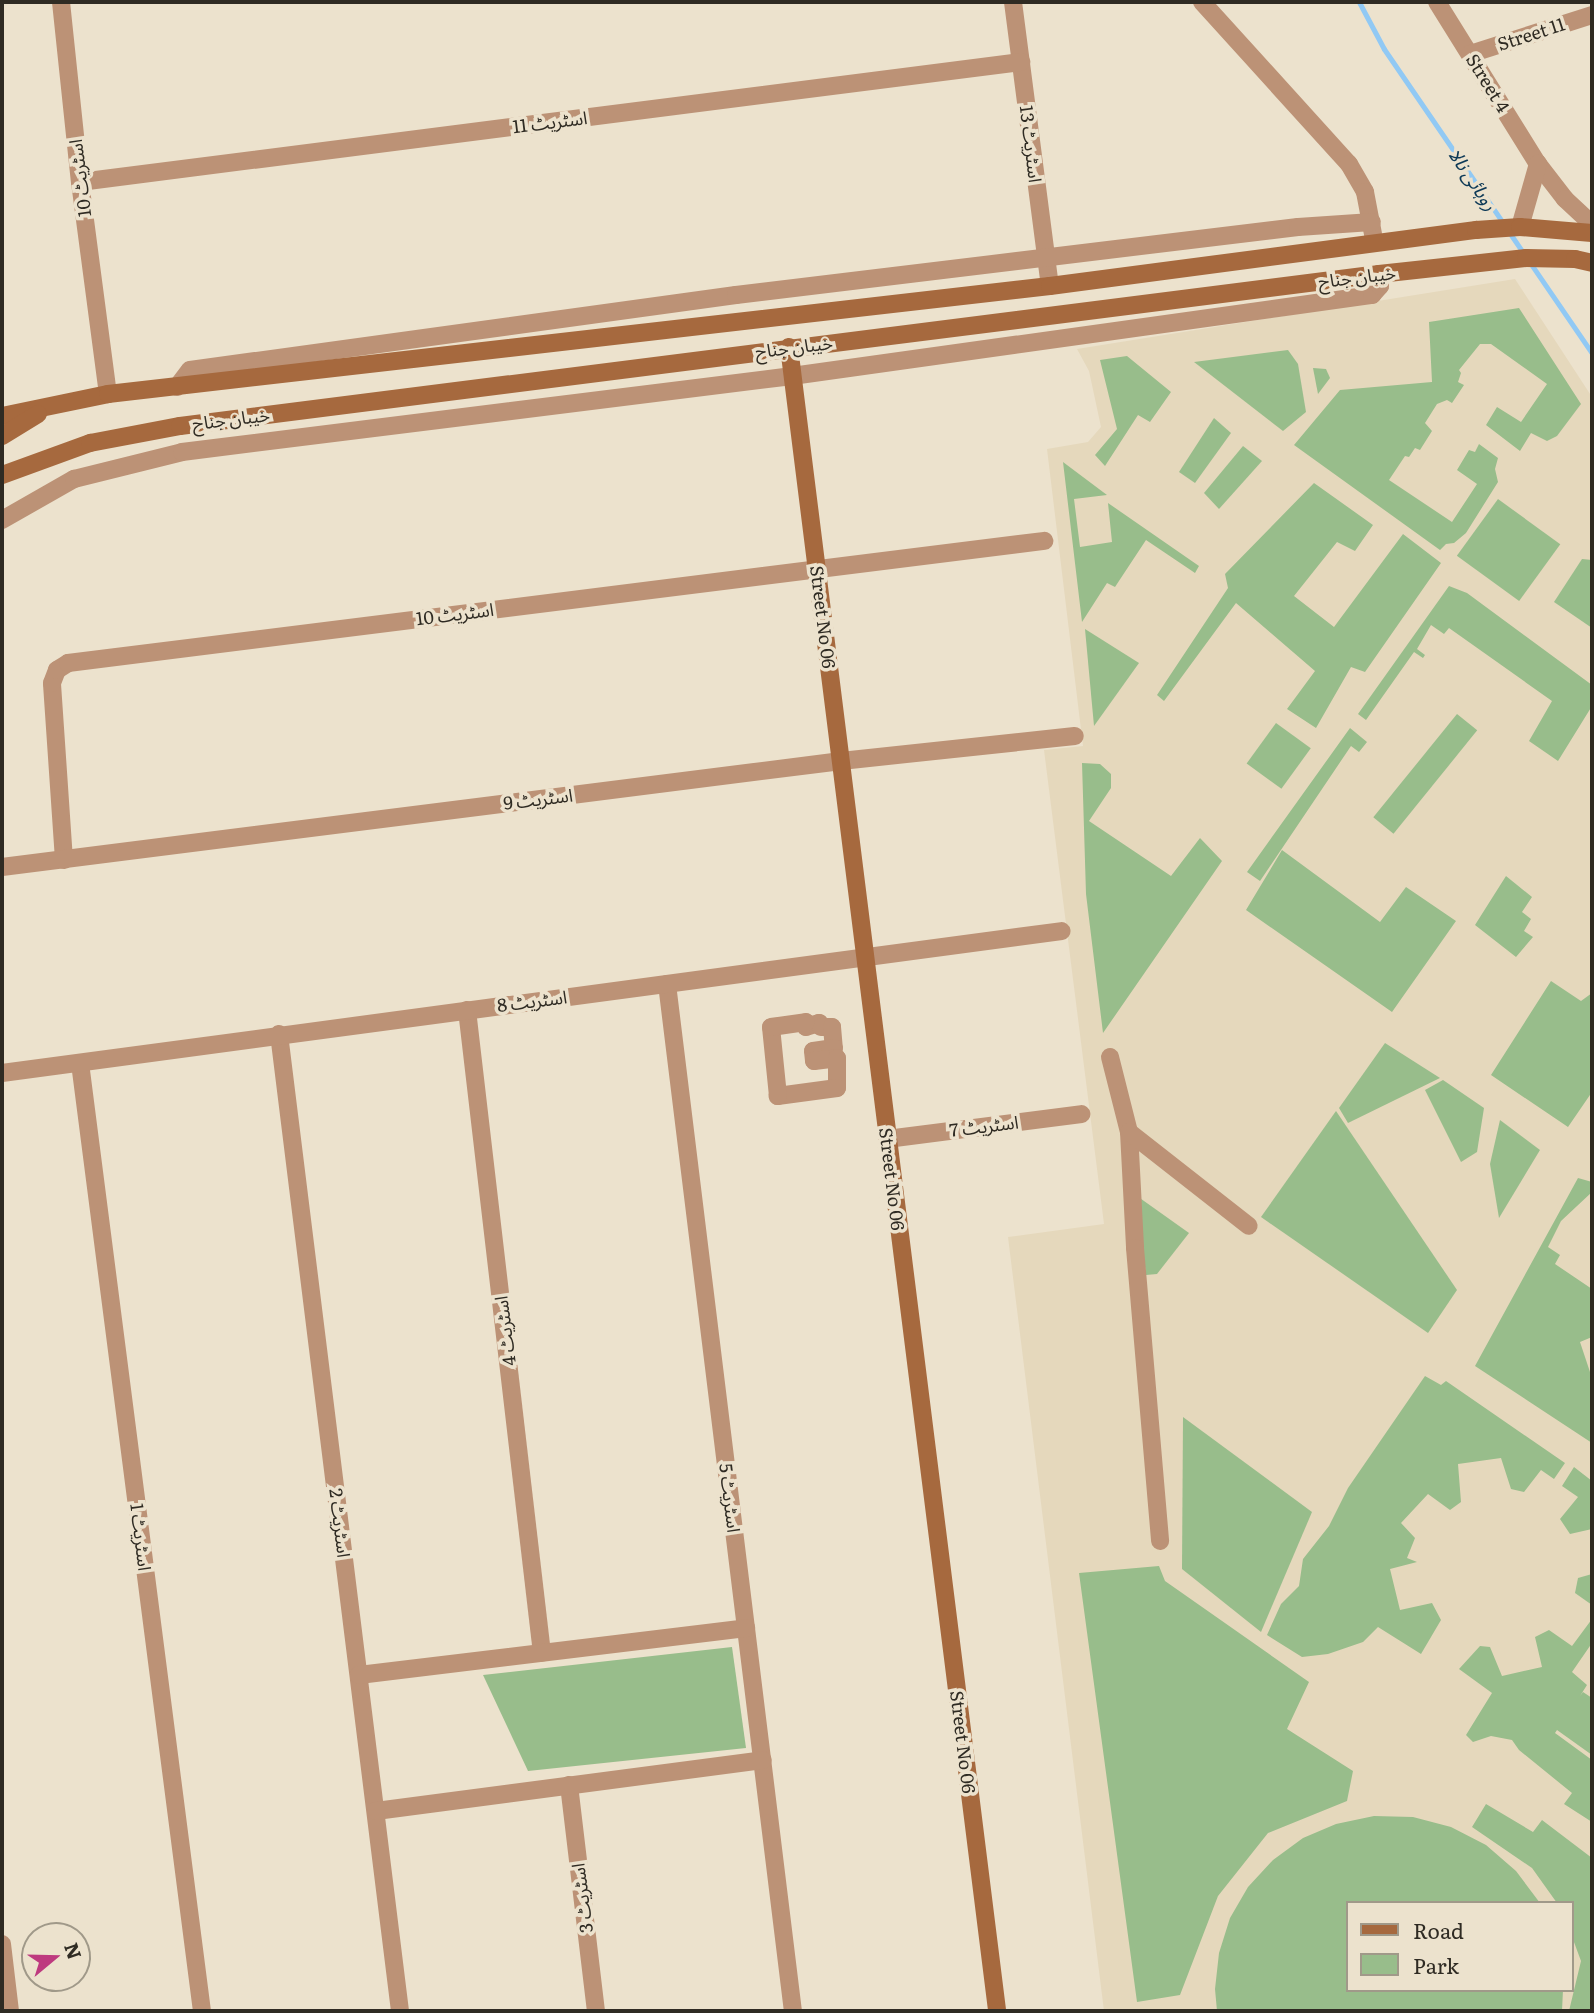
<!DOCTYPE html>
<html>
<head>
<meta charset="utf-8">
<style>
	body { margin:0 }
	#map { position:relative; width:1594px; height:2013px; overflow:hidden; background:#ece2cd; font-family:Literata,"Noto Sans Arabic",serif }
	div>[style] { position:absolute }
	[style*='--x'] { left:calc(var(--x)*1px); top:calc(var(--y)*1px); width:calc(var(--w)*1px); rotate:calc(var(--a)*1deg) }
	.built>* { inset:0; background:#e5d8bc }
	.green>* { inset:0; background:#98bd8b; transform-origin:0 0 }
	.stream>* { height:5px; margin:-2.5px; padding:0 2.5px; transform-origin:2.5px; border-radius:2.5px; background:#91c9f4 }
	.street>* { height:18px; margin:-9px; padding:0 9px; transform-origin:9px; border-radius:9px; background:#bc9276 }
	.secondary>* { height:18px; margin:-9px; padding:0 9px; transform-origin:9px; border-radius:9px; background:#a6693e }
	span { translate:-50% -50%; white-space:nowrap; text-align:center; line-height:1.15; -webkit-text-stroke:7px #ece2cd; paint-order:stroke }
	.street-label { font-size:18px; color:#2f2b23 }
	.water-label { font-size:19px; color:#0d3956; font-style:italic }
	.frame { position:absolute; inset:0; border:4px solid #2f2b23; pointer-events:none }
	.legend { position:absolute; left:1346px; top:1901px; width:228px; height:91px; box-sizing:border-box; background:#ece2cd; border:2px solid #a09989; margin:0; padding:9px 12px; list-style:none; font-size:21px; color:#2f2b23 }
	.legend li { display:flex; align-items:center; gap:14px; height:35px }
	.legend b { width:35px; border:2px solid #a09989 }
	.north { position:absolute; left:21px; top:1922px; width:70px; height:70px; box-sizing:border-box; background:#ece2cd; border:2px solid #a09989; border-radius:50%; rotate:71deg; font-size:19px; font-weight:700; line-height:28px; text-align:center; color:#2f2b23 }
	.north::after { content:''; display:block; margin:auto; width:24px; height:32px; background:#be3a7f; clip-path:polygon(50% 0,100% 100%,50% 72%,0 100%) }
</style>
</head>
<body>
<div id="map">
	<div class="built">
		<div style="clip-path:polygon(evenodd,1515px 279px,1592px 397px,1592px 2011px,1104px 2011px,1008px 1237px,1104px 1224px,1044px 750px,1083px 746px,1047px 449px,1088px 442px,1101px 427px,1089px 371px,1077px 349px,1515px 279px,1347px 1903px,1571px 1903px,1571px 1990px,1347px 1990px,1347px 1903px)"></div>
	</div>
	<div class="green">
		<div style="clip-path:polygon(1519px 308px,1581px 404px,1557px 436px,1547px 441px,1531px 433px,1520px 451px,1486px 425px,1497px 407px,1521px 422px,1547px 384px,1491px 344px,1480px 344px,1459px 370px,1461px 373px,1458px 382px,1464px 385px,1452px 403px,1447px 400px,1437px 404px,1425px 423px,1432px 431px,1420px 450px,1415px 448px,1409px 457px,1405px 456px,1389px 480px,1452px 522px,1477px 484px,1457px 470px,1469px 450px,1475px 452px,1479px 444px,1498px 458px,1495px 469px,1498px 482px,1466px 533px,1454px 543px,1446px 544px,1440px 550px,1294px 445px,1340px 390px,1432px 382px,1429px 322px)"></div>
		<div style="clip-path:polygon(1288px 350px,1298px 364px,1306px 412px,1283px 431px,1194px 362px)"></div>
		<div style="clip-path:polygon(1127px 356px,1171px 392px,1150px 422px,1138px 415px,1105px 466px,1095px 455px,1117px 429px,1100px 360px)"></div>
		<div style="clip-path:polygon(1313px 368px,1326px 369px,1330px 378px,1318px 394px)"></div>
		<div style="clip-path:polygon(1214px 418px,1231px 433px,1195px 483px,1179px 472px)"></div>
		<div style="clip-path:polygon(1243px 446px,1262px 461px,1219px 509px,1204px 493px)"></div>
		<div style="clip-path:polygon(1063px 462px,1107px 495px,1074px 499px,1080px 547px,1112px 542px,1108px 503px,1199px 566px,1195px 573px,1146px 540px,1115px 587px,1107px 583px,1082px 622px)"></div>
		<div style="clip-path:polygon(1314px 483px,1373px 525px,1355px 551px,1337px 542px,1294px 596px,1334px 627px,1403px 534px,1441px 563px,1365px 672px,1351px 667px,1316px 728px,1287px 709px,1315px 671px,1236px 603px,1164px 701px,1157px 695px,1228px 588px,1225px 574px)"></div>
		<div style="left:1498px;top:499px;width:77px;height:70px;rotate:36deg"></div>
		<div style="clip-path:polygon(1582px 559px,1592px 560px,1592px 628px,1554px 602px)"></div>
		<div style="clip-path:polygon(1449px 586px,1467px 593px,1592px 685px,1592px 706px,1558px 761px,1529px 741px,1552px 701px,1449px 628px,1444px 634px,1431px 625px,1417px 649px,1425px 655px,1423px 658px,1414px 652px,1366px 720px,1358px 714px)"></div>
		<div style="clip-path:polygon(1085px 629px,1139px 663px,1094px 726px)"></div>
		<div style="left:1457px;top:714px;width:26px;height:133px;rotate:39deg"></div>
		<div style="left:1276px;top:723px;width:43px;height:50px;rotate:36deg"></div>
		<div style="clip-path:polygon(1350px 728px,1367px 742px,1359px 752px,1351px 746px,1260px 881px,1247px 872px)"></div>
		<div style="clip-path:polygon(1082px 763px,1100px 764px,1111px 774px,1111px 788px,1089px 821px,1171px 876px,1200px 838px,1222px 861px,1103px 1033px,1086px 894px)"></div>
		<div style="clip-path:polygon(1282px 850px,1380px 922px,1406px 887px,1456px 921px,1392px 1012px,1246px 910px)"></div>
		<div style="clip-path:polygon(1506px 876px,1532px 897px,1522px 912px,1531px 919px,1524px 931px,1533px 937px,1516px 957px,1475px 925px)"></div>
		<div style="clip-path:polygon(1551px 981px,1581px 1001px,1592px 993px,1592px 1092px,1568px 1127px,1491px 1075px)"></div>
		<div style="clip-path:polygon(1385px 1043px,1440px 1078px,1348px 1123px,1339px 1108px)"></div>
		<div style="clip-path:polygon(1443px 1080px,1484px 1108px,1477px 1152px,1461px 1162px,1425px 1090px)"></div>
		<div style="clip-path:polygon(1336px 1111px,1457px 1290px,1428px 1333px,1261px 1217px)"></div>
		<div style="clip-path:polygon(1500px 1120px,1540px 1150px,1499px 1218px,1490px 1164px)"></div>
		<div style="clip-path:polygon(1578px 1178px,1592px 1182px,1592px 1192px,1561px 1221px,1548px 1247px,1560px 1255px,1555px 1264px,1592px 1289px,1592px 1337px,1580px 1342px,1592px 1378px,1592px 1443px,1475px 1366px)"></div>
		<div style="clip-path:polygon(1137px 1196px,1189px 1233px,1157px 1274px,1146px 1275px)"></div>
		<div style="clip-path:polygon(1425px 1376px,1441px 1385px,1446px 1381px,1565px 1463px,1554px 1479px,1541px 1470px,1524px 1492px,1511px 1489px,1501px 1458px,1458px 1464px,1461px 1502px,1450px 1510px,1428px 1494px,1401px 1523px,1415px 1538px,1407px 1558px,1417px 1562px,1390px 1569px,1400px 1610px,1432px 1603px,1441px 1620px,1421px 1654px,1378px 1627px,1363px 1642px,1328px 1654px,1302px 1657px,1267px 1635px,1281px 1604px,1299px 1586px,1303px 1559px,1329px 1526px,1348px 1488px)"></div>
		<div style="clip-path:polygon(1183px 1417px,1312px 1512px,1261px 1632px,1182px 1569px)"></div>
		<div style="clip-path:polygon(1574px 1467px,1592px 1481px,1592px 1529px,1570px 1534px,1560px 1519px,1578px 1497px,1562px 1486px)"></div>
		<div style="clip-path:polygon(1159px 1566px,1165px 1581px,1309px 1682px,1287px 1729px,1353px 1771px,1347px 1801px,1268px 1833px,1218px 1896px,1180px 1995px,1137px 2002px,1079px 1573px)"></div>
		<div style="clip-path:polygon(1592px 1574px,1592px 1605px,1575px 1593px,1578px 1578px)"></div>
		<div style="clip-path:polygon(1592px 1619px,1592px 1643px,1572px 1672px,1587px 1685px,1580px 1696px,1583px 1692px,1592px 1698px,1592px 1755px,1557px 1730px,1555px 1733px,1592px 1760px,1592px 1822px,1564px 1804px,1572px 1793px,1519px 1750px,1512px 1740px,1491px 1736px,1473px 1742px,1466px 1735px,1492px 1693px,1459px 1669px,1480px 1646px,1490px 1647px,1502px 1676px,1542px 1667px,1535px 1637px,1549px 1630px,1572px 1646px)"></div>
		<div style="clip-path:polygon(732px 1647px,746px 1748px,528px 1771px,483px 1675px)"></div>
		<div style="clip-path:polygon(1486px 1804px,1533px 1832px,1542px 1820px,1592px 1858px,1592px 2011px,1569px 2011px,1581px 1961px,1571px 1934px,1571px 1903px,1557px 1903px,1532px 1868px,1472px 1827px)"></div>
		<div style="clip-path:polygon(1374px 1816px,1413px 1817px,1451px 1827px,1486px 1845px,1516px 1871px,1540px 1903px,1347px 1903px,1347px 1990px,1563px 1990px,1562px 2011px,1217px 2011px,1215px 1989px,1219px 1953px,1230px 1918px,1248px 1887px,1273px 1860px,1303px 1838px,1336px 1824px)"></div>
	</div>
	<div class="stream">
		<div style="--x:1359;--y:2;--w:53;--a:62"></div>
		<div style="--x:1384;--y:49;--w:211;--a:55.6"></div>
		<div style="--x:1509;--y:232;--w:147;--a:55.6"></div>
	</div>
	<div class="street">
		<div style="--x:61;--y:2;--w:181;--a:84"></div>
		<div style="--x:80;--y:182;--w:214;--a:82.5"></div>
		<div style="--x:1013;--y:2;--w:286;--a:82.6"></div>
		<div style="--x:1202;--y:2;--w:219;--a:47.8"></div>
		<div style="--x:1349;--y:164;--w:32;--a:60"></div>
		<div style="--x:1365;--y:192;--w:43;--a:79.2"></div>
		<div style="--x:1437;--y:2;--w:191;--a:58.1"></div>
		<div style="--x:1538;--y:164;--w:44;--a:52.4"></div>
		<div style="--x:1565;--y:199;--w:37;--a:43"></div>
		<div style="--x:1470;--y:54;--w:128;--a:-17.7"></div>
		<div style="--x:80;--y:182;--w:949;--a:-7.27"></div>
		<div style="--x:1520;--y:227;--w:66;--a:-74.1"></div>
		<div style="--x:177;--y:387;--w:21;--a:-53"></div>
		<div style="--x:190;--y:370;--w:551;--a:-7.82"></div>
		<div style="--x:736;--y:295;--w:566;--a:-6.9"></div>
		<div style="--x:1298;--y:227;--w:74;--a:-3.9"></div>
		<div style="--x:2;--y:520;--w:83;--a:-29.7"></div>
		<div style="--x:74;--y:479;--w:111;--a:-14"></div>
		<div style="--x:182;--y:452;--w:615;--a:-7.1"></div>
		<div style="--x:792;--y:376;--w:586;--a:-7.95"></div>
		<div style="--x:1372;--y:295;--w:12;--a:-48"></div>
		<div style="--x:1380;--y:286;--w:12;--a:-95"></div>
		<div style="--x:64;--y:860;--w:177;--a:-93.9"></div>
		<div style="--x:52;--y:683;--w:14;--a:-69"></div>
		<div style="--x:57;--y:670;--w:13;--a:-32"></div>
		<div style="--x:68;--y:663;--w:984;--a:-7.13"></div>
		<div style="--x:2;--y:867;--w:846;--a:-7.2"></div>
		<div style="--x:841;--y:761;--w:235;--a:-6.1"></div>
		<div style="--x:667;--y:984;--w:1035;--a:83.01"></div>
		<div style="--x:467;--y:1010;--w:647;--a:83.35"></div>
		<div style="--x:806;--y:1022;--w:5;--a:90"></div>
		<div style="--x:806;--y:1027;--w:14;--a:-17"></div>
		<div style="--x:819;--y:1023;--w:4;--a:63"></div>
		<div style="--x:821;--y:1027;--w:11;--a:0"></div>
		<div style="--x:832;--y:1027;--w:21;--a:85"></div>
		<div style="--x:834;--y:1048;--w:21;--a:172"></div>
		<div style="--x:813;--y:1051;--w:10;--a:84"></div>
		<div style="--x:814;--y:1061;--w:23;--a:-7"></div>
		<div style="--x:837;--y:1058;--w:30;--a:90"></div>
		<div style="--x:837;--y:1088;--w:60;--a:172.3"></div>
		<div style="--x:778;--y:1096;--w:69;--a:-95.8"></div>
		<div style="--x:771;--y:1027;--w:35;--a:-8"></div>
		<div style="--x:279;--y:1034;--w:984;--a:82.94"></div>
		<div style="--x:1110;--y:1057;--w:77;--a:75.8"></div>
		<div style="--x:1129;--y:1132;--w:116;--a:87"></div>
		<div style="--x:1135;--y:1248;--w:294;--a:85.1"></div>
		<div style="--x:80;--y:1063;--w:956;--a:82.67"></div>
		<div style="--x:2;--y:1073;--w:1069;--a:-7.63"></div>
		<div style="--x:1129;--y:1132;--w:152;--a:38.1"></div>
		<div style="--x:887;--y:1139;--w:196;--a:-7.3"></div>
		<div style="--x:359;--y:1675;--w:390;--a:-6.9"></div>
		<div style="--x:569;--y:1785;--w:228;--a:83.2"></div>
		<div style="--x:376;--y:1811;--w:390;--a:-7.5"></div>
		<div style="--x:2;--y:1944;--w:67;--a:83.2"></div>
	</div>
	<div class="secondary">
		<div style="--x:789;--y:347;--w:1677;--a:82.87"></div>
		<div style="--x:2;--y:416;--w:108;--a:-11.7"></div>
		<div style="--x:108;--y:394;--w:948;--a:-6.54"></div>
		<div style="--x:1050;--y:286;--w:430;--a:-7.5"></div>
		<div style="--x:1476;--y:230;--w:44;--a:-3.9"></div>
		<div style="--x:1520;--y:227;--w:72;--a:4.8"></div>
		<div style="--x:2;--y:436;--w:42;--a:-31.4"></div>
		<div style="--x:2;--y:475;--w:94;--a:-20"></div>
		<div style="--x:90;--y:443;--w:92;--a:-10.7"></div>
		<div style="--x:180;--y:426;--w:1209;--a:-7.22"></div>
		<div style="--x:1379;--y:274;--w:148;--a:-6.2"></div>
		<div style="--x:1526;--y:258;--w:49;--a:1.2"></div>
		<div style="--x:1575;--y:259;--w:17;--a:13"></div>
	</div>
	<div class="street-label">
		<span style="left:1531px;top:34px;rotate:-18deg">Street 11</span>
		<span style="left:1488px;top:83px;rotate:58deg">Street 4</span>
		<span style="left:550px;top:122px;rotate:-7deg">اسٹریٹ 11</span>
		<span style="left:1031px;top:144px;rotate:83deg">اسٹریٹ 13</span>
		<span style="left:80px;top:178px;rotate:-97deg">اسٹریٹ 10</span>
		<span style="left:1357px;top:277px;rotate:-7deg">خیبان جناح</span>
		<span style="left:794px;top:347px;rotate:-7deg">خیبان جناح</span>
		<span style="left:231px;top:419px;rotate:-7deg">خیبان جناح</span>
		<span style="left:455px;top:614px;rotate:-7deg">اسٹریٹ 10</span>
		<span style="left:823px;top:617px;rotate:83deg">Street No 06</span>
		<span style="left:538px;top:799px;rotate:-7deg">اسٹریٹ 9</span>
		<span style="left:532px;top:1001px;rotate:-7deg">اسٹریٹ 8</span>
		<span style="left:984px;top:1126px;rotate:-7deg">اسٹریٹ 7</span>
		<span style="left:892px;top:1179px;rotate:83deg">Street No 06</span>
		<span style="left:505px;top:1331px;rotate:-97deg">اسٹریٹ 4</span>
		<span style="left:730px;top:1498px;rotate:83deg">اسٹریٹ 5</span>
		<span style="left:340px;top:1523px;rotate:83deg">اسٹریٹ 2</span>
		<span style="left:141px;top:1537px;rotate:83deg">اسٹریٹ 1</span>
		<span style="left:963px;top:1742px;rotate:83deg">Street No 06</span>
		<span style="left:582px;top:1898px;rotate:-97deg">اسٹریٹ 3</span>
	</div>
	<div class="water-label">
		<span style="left:1473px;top:179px;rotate:56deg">روہائی نالا</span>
	</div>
	<div class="frame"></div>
	<ul class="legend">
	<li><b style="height:9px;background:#a6693e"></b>Road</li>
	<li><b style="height:19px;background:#98bd8b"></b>Park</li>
	</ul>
	<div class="north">N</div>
</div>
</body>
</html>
